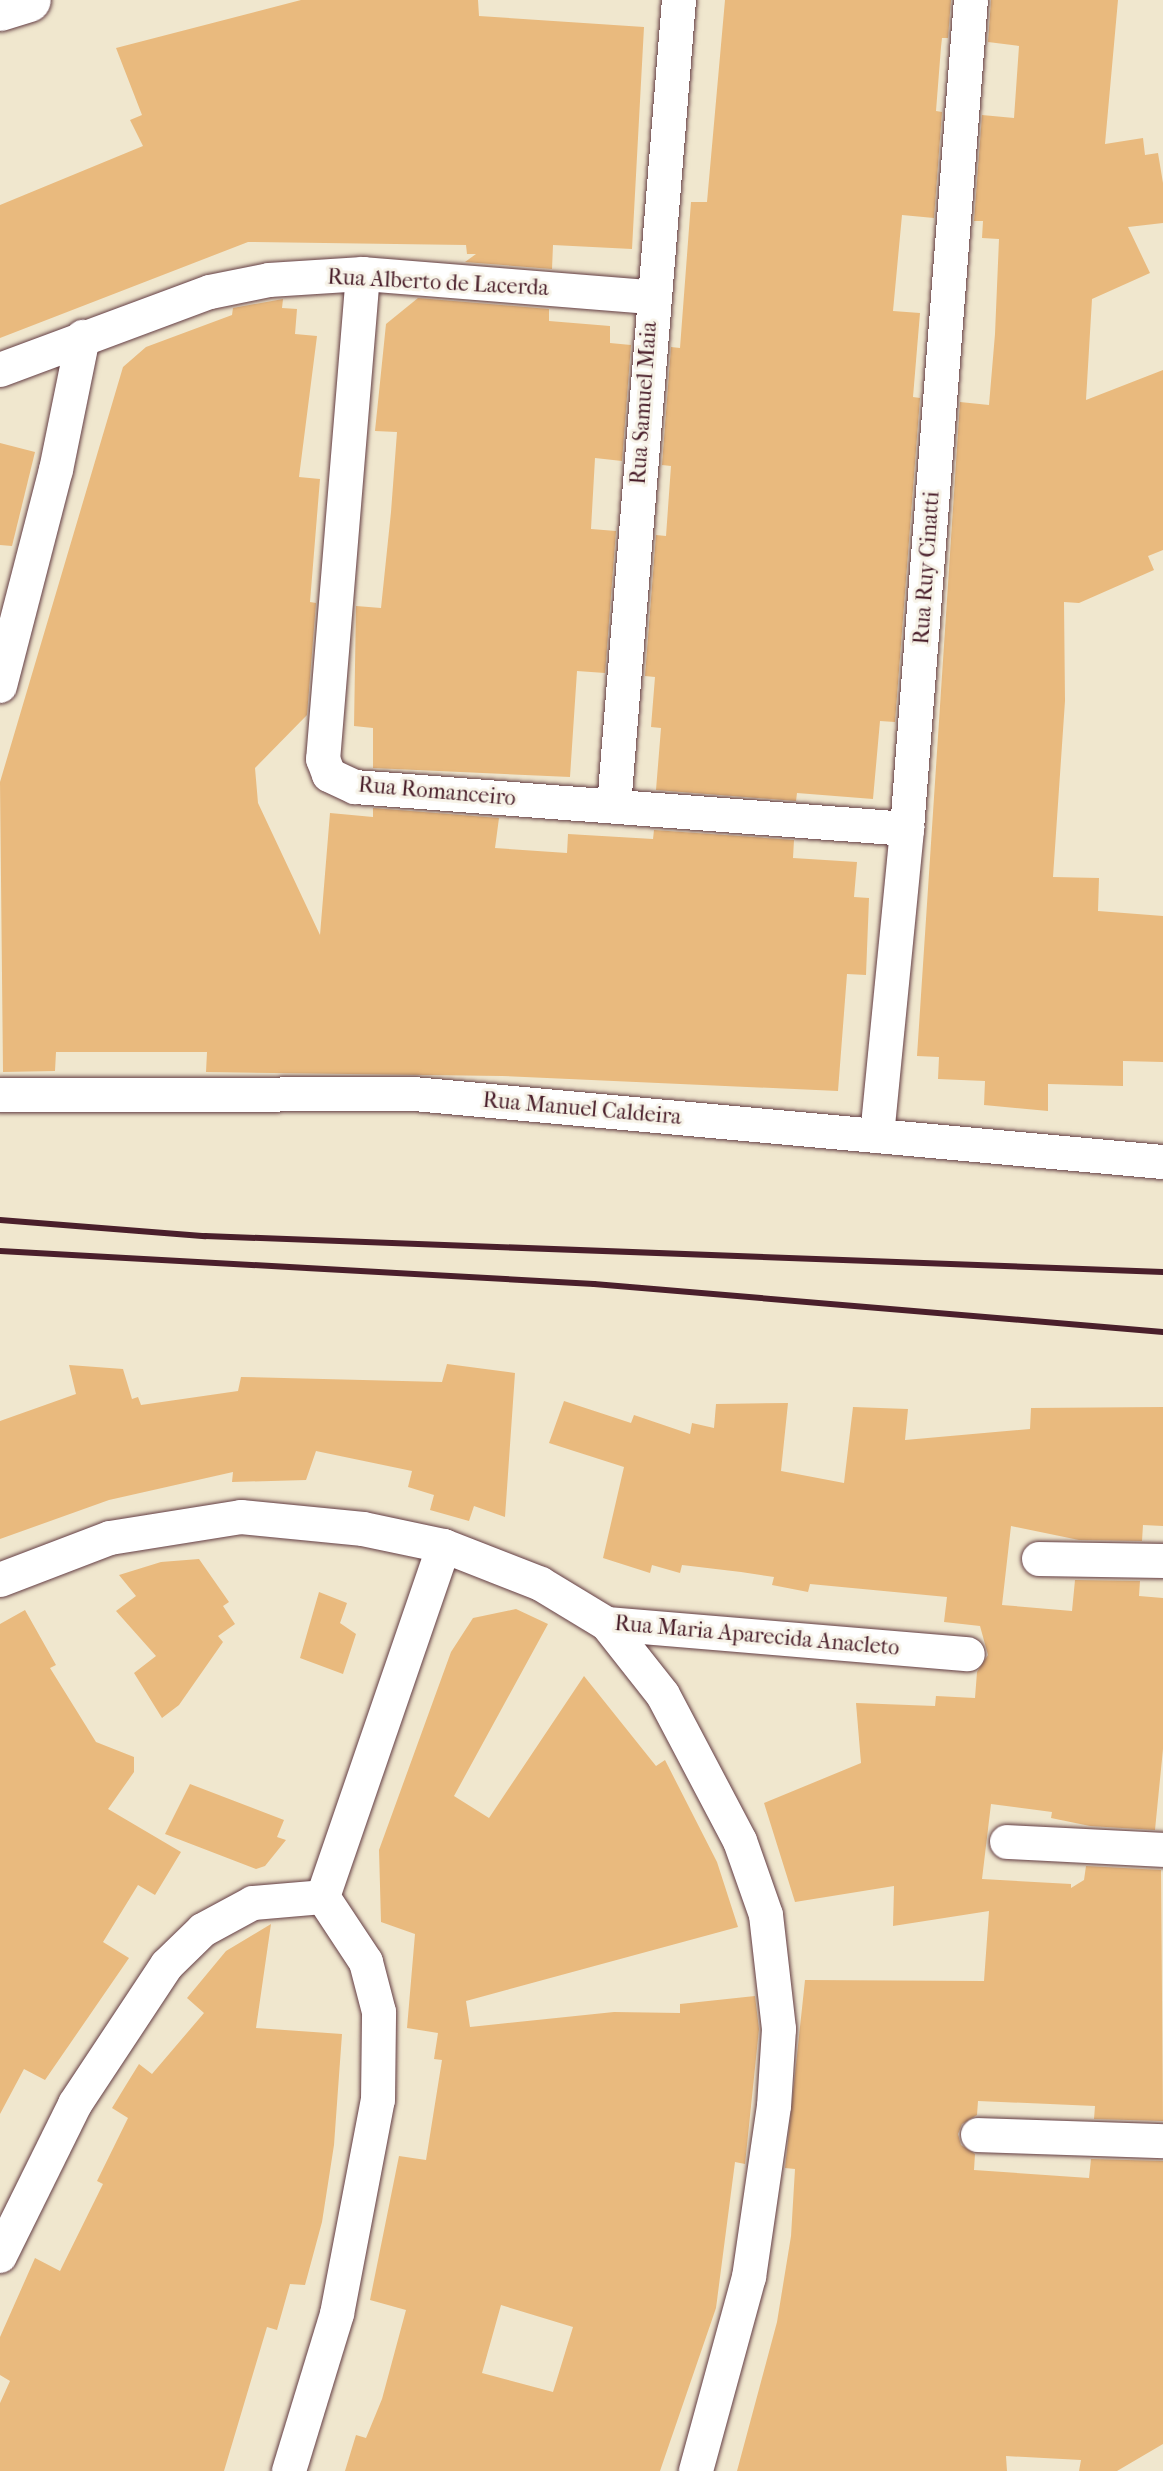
<!DOCTYPE html>
<html>
<head>
<meta charset="utf-8">
<style>
	body { margin:0 }
	#map { position:relative; width:1163px; height:2471px; overflow:hidden; background:#f0e7ce; font-family:"IM FELL French Canon",serif }
	div>[style] { position:absolute }
	[style*='--x'] { left:calc(var(--x)*1px); top:calc(var(--y)*1px); width:calc(var(--w)*1px); rotate:calc(var(--a)*1deg) }
	.building>* { inset:0; background:#e9ba7e }
	.roads { filter:drop-shadow(0 0 2px #633d43) drop-shadow(0 0 2px #633d43) }
	.minor>* { height:34px; margin:-17px; padding:0 17px; transform-origin:17px; border-radius:17px; background:#fff }
	.primary>* { height:44px; margin:-22px; padding:0 22px; transform-origin:22px; border-radius:22px; background:#fff }
	.rail>* { height:6px; margin:-3px; padding:0 3px; transform-origin:3px; border-radius:3px; background:#4a1f2b }
	span { translate:-50% -50%; white-space:nowrap; text-align:center; line-height:1.15; -webkit-text-stroke:6px #f7f3e8; paint-order:stroke }
	.street-label { font-size:22px; color:#4a1f2b }
</style>
</head>
<body>
<div id="map">
	<div class="building">
		<div style="clip-path:polygon(301px 0,478px 0,479px 16px,644px 27px,632px 249px,553px 245px,552px 269px,465px 262px,476px 254px,467px 254px,466px 245px,248px 242px,0 338px,0 205px,143px 146px,130px 120px,142px 115px,116px 48px)"></div>
		<div style="clip-path:polygon(725px 0,951px 0,948px 38px,942px 38px,941px 47px,936px 111px,942px 112px,934px 218px,902px 215px,893px 311px,920px 313px,913px 397px,920px 398px,895px 722px,880px 721px,873px 799px,797px 793px,796px 801px,656px 790px,661px 728px,651px 727px,655px 677px,645px 676px,656px 535px,666px 536px,671px 466px,662px 465px,671px 347px,680px 348px,691px 202px,707px 202px)"></div>
		<div style="clip-path:polygon(991px 0,1118px 0,1105px 144px,1143px 138px,1145px 155px,1158px 153px,1163px 183px,1163px 223px,1128px 227px,1150px 273px,1092px 299px,1086px 400px,1163px 370px,1163px 550px,1148px 556px,1154px 570px,1079px 603px,1064px 602px,1065px 701px,1053px 877px,1099px 878px,1098px 911px,1163px 916px,1163px 1062px,1123px 1061px,1123px 1086px,1048px 1084px,1048px 1111px,984px 1105px,985px 1081px,938px 1079px,939px 1057px,917px 1056px,960px 402px,989px 405px,995px 334px,999px 239px,982px 238px,983px 221px,974px 221px,982px 115px,1014px 118px,1019px 46px,988px 42px)"></div>
		<div style="clip-path:polygon(418px 298px,549px 309px,549px 321px,610px 326px,610px 343px,631px 345px,622px 461px,595px 458px,591px 529px,616px 531px,605px 673px,577px 671px,570px 777px,373px 768px,373px 728px,354px 726px,356px 606px,381px 608px,391px 512px,397px 432px,375px 431px,386px 324px)"></div>
		<div style="clip-path:polygon(283px 299px,282px 308px,297px 309px,295px 334px,317px 336px,299px 477px,320px 479px,310px 602px,316px 603px,307px 715px,255px 768px,258px 803px,320px 935px,330px 813px,373px 817px,373px 808px,499px 818px,495px 848px,567px 853px,568px 834px,653px 839px,654px 830px,794px 840px,793px 858px,857px 862px,854px 897px,869px 898px,866px 975px,847px 974px,838px 1091px,502px 1076px,206px 1072px,207px 1052px,56px 1052px,55px 1071px,3px 1072px,0 782px,123px 367px,146px 347px,232px 315px,233px 308px)"></div>
		<div style="clip-path:polygon(0 443px,35px 452px,12px 546px,0 545px)"></div>
		<div style="clip-path:polygon(447px 1364px,515px 1373px,505px 1517px,474px 1506px,469px 1521px,430px 1510px,434px 1495px,408px 1487px,412px 1471px,316px 1451px,306px 1480px,232px 1482px,233px 1472px,109px 1500px,0 1539px,0 1421px,76px 1394px,69px 1365px,123px 1369px,132px 1399px,138px 1397px,141px 1405px,238px 1391px,241px 1377px,442px 1382px)"></div>
		<div style="clip-path:polygon(564px 1401px,631px 1423px,634px 1415px,690px 1434px,692px 1423px,714px 1428px,716px 1404px,788px 1403px,781px 1471px,844px 1483px,853px 1407px,908px 1409px,905px 1440px,1030px 1429px,1031px 1408px,1163px 1407px,1163px 1526px,1143px 1525px,1142px 1541px,1079px 1540px,1011px 1526px,1002px 1605px,1072px 1611px,1075px 1580px,1140px 1581px,1139px 1596px,1163px 1598px,1163px 1749px,1155px 1830px,1090px 1826px,1051px 1818px,1052px 1812px,991px 1804px,982px 1879px,1071px 1884px,1071px 1888px,1084px 1880px,1086px 1866px,1161px 1870px,1163px 2121px,1094px 2119px,1095px 2106px,978px 2101px,977px 2115px,962px 2124px,958px 2134px,961px 2145px,975px 2154px,974px 2170px,1089px 2178px,1091px 2159px,1163px 2161px,1163px 2444px,1117px 2471px,1079px 2471px,1081px 2460px,1006px 2456px,1007px 2471px,737px 2471px,777px 2322px,791px 2236px,795px 2169px,785px 2168px,805px 1980px,984px 1981px,989px 1911px,893px 1926px,894px 1886px,795px 1902px,764px 1803px,861px 1763px,856px 1703px,935px 1706px,936px 1696px,975px 1698px,977px 1672px,988px 1655px,980px 1626px,944px 1622px,947px 1597px,810px 1584px,808px 1592px,772px 1585px,774px 1577px,741px 1572px,682px 1565px,680px 1573px,652px 1565px,650px 1573px,603px 1558px,624px 1467px,549px 1443px)"></div>
		<div style="clip-path:polygon(199px 1559px,229px 1602px,223px 1606px,235px 1624px,218px 1636px,223px 1642px,179px 1705px,162px 1718px,134px 1673px,156px 1656px,116px 1611px,136px 1596px,119px 1575px,161px 1562px)"></div>
		<div style="clip-path:polygon(319px 1592px,347px 1603px,340px 1623px,356px 1634px,343px 1674px,300px 1658px)"></div>
		<div style="clip-path:polygon(evenodd,516px 1609px,548px 1624px,454px 1796px,489px 1818px,584px 1676px,656px 1766px,665px 1760px,717px 1862px,738px 1927px,466px 2001px,470px 2027px,614px 2012px,680px 2013px,680px 2004px,755px 1996px,759px 2029px,745px 2164px,735px 2162px,716px 2308px,660px 2471px,345px 2471px,356px 2435px,366px 2438px,382px 2399px,406px 2310px,370px 2300px,399px 2156px,426px 2160px,442px 2060px,434px 2059px,438px 2033px,407px 2028px,415px 1934px,381px 1922px,379px 1850px,451px 1652px,473px 1618px,516px 1609px,501px 2305px,573px 2327px,553px 2392px,482px 2373px,501px 2305px)"></div>
		<div style="clip-path:polygon(25px 1610px,56px 1665px,50px 1668px,96px 1742px,134px 1757px,134px 1772px,108px 1809px,181px 1852px,155px 1895px,138px 1885px,103px 1942px,129px 1958px,45px 2080px,24px 2069px,0 2114px,0 1624px)"></div>
		<div style="clip-path:polygon(190px 1784px,284px 1820px,277px 1837px,286px 1840px,265px 1866px,256px 1869px,165px 1834px)"></div>
		<div style="clip-path:polygon(271px 1924px,256px 2028px,342px 2034px,334px 2145px,322px 2222px,305px 2285px,290px 2284px,277px 2330px,267px 2327px,224px 2471px,0 2471px,0 2403px,10px 2381px,0 2375px,0 2337px,35px 2258px,60px 2271px,103px 2184px,97px 2181px,128px 2118px,112px 2108px,126px 2085px,139px 2064px,152px 2074px,204px 2013px,187px 1998px,226px 1951px)"></div>
	</div>
	<div class="roads">
		<div class="minor">
			<div style="--x:363;--y:274;--w:487;--a:94.7"></div>
			<div style="--x:323;--y:759;--w:17;--a:69"></div>
			<div style="--x:329;--y:775;--w:29;--a:25"></div>
			<div style="--x:355;--y:787;--w:554;--a:4.35"></div>
			<div style="--x:0;--y:370;--w:224;--a:-20.4"></div>
			<div style="--x:210;--y:292;--w:60;--a:-11.5"></div>
			<div style="--x:269;--y:280;--w:94;--a:-3.7"></div>
			<div style="--x:363;--y:274;--w:290;--a:4.6"></div>
			<div style="--x:0;--y:686;--w:223;--a:-75.5"></div>
			<div style="--x:56;--y:470;--w:136;--a:-78.5"></div>
			<div style="--x:614;--y:806;--w:809;--a:-85.39"></div>
			<div style="--x:0;--y:1095;--w:414;--a:-0.1"></div>
			<div style="--x:414;--y:1094;--w:752;--a:5.19"></div>
			<div style="--x:877;--y:1136;--w:308;--a:-84.4"></div>
			<div style="--x:907;--y:829;--w:831;--a:-85.59"></div>
			<div style="--x:1039;--y:1559;--w:124;--a:0.9"></div>
			<div style="--x:0;--y:1580;--w:118;--a:-20.9"></div>
			<div style="--x:110;--y:1538;--w:133;--a:-9.1"></div>
			<div style="--x:241;--y:1517;--w:123;--a:5.6"></div>
			<div style="--x:363;--y:1529;--w:83;--a:11.9"></div>
			<div style="--x:444;--y:1546;--w:104;--a:21.4"></div>
			<div style="--x:541;--y:1584;--w:77;--a:31.2"></div>
			<div style="--x:607;--y:1624;--w:362;--a:4.8"></div>
			<div style="--x:607;--y:1624;--w:90;--a:51.7"></div>
			<div style="--x:663;--y:1695;--w:165;--a:62.2"></div>
			<div style="--x:740;--y:1841;--w:78;--a:70.6"></div>
			<div style="--x:766;--y:1915;--w:115;--a:83.5"></div>
			<div style="--x:779;--y:2029;--w:77;--a:93.7"></div>
			<div style="--x:774;--y:2106;--w:173;--a:98.3"></div>
			<div style="--x:749;--y:2277;--w:201;--a:105.3"></div>
			<div style="--x:1007;--y:1842;--w:156;--a:2.9"></div>
			<div style="--x:978;--y:2135;--w:185;--a:1.9"></div>
			<div style="--x:0;--y:2256;--w:169;--a:-63.7"></div>
			<div style="--x:75;--y:2104;--w:167;--a:-56.5"></div>
			<div style="--x:167;--y:1965;--w:50;--a:-44.2"></div>
			<div style="--x:203;--y:1930;--w:57;--a:-28.4"></div>
			<div style="--x:253;--y:1903;--w:70;--a:-4.9"></div>
			<div style="--x:289;--y:2471;--w:164;--a:-73"></div>
			<div style="--x:337;--y:2314;--w:218;--a:-79.2"></div>
			<div style="--x:378;--y:2100;--w:88;--a:-89.3"></div>
			<div style="--x:379;--y:2012;--w:52;--a:-104.6"></div>
			<div style="--x:366;--y:1962;--w:78;--a:-123.5"></div>
			<div style="--x:323;--y:1897;--w:371;--a:-71"></div>
		</div>
		<div class="primary">
			<div style="--x:0;--y:9;--w:30;--a:-17"></div>
		</div>
	</div>
	<div class="rail">
		<div style="--x:0;--y:1220;--w:206;--a:4.5"></div>
		<div style="--x:205;--y:1236;--w:959;--a:2.15"></div>
		<div style="--x:0;--y:1251;--w:595;--a:3.18"></div>
		<div style="--x:594;--y:1284;--w:571;--a:4.82"></div>
	</div>
	<div class="street-label">
		<span style="left:438px;top:283px;rotate:3deg">Rua Alberto de Lacerda</span>
		<span style="left:644px;top:403px;rotate:-86deg">Rua Samuel Maia</span>
		<span style="left:927px;top:568px;rotate:-86deg">Rua Ruy Cinatti</span>
		<span style="left:437px;top:792px;rotate:5deg">Rua Romanceiro</span>
		<span style="left:582px;top:1109px;rotate:5deg">Rua Manuel Caldeira</span>
		<span style="left:757px;top:1636px;rotate:5deg">Rua Maria Aparecida Anacleto</span>
	</div>
</div>
</body>
</html>
